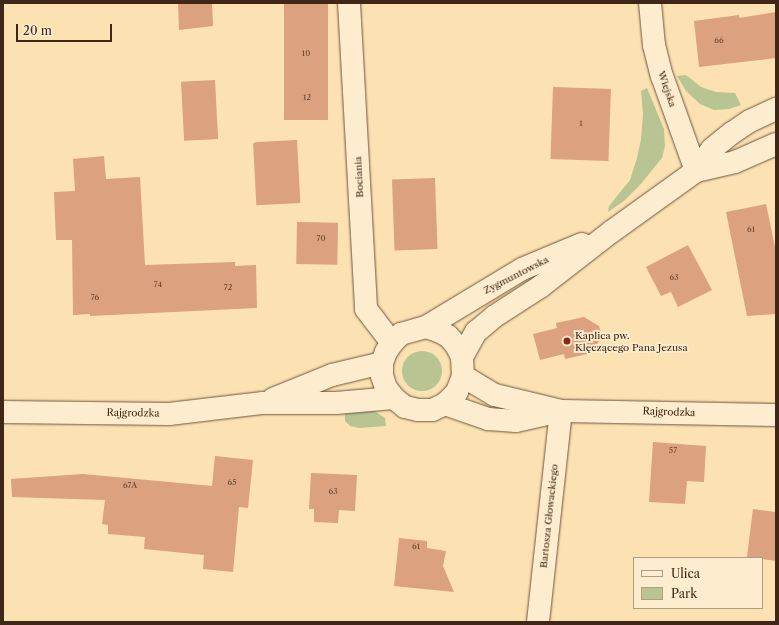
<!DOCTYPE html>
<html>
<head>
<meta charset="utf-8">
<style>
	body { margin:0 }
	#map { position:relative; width:779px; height:625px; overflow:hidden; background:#fce1b2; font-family:"Libre Caslon Text",serif }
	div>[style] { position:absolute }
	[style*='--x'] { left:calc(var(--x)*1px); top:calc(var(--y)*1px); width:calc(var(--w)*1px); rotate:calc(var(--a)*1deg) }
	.green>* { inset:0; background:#b8c492 }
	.round { border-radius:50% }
	.building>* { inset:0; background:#dca17f; transform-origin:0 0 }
	.roads { filter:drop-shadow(0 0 1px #6f553e) drop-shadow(0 0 1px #6f553e) }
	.street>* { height:22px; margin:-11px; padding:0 11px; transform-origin:11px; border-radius:11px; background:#fdeccd }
	.secondary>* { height:22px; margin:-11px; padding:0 11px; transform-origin:11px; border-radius:11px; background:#fdeccd }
	.dots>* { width:11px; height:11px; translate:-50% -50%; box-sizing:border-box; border:2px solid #fdeccd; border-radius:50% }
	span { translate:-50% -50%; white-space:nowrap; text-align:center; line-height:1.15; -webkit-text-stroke:3.5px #fdeccd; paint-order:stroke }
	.number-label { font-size:8px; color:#674531 }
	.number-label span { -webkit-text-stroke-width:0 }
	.street-label { font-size:10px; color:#402617 }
	.poi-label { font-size:10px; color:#402617 }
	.left { translate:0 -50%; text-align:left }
	.frame { position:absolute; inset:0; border:4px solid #402617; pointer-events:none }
	.legend { position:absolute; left:633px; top:557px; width:130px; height:52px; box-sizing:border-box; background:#fdeccd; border:1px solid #b19d84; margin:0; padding:5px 7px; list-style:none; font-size:12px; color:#402617 }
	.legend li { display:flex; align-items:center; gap:8px; height:20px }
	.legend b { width:20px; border:1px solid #b19d84 }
	.scale { position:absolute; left:16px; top:24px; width:96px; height:18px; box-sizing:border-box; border:2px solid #402617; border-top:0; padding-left:5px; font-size:12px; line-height:14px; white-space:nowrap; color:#402617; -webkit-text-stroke:3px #fdeccd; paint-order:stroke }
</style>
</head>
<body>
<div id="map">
	<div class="green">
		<div style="clip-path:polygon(686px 75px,701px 87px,716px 92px,735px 93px,741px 105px,729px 109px,714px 110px,700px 104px,686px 91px,677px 76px)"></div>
		<div style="clip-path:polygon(647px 88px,664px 129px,665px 146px,662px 158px,640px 185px,624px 201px,608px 212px,609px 206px,630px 180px,637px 158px,641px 139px,643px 114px,641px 91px)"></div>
		<div class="round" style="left:402px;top:351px;width:40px;height:40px"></div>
		<div style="clip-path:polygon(373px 410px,385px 418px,386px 426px,359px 428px,350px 426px,345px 421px,345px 412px)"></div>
	</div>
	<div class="building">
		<div style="clip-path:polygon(178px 3px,212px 3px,213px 26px,179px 30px)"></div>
		<div style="left:284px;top:3px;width:44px;height:117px"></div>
		<div style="clip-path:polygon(776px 12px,776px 58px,699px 67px,694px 21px,739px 15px,739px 18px)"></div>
		<div style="left:215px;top:80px;width:59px;height:34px;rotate:87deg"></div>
		<div style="left:553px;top:87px;width:58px;height:72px;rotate:2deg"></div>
		<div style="left:297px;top:140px;width:63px;height:44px;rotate:87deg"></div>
		<div style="clip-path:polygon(104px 156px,106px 179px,140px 177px,145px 265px,235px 262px,235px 266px,256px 265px,257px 308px,90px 316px,90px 314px,73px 315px,72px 240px,56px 240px,54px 192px,75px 191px,73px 159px)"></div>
		<div style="left:435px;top:178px;width:71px;height:43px;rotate:88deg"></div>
		<div style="clip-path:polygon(766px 204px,776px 252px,776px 314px,747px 316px,726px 212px)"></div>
		<div style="left:297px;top:222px;width:41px;height:42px;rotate:1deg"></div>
		<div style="clip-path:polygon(688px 245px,712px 290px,678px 307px,671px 292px,661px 296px,646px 267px)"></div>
		<div style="clip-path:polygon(584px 317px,599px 326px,602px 336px,592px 353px,565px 359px,564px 354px,540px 360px,533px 334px,557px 328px,556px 323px)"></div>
		<div style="clip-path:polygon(653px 442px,706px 446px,704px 482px,687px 481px,685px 504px,649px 502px)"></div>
		<div style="clip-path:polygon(215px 456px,253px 460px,248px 508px,239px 507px,233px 572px,203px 569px,204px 555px,144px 549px,145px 537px,108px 534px,108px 525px,102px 524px,105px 500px,12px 497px,11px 479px,83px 474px,212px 486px)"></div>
		<div style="clip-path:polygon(311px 473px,357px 475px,355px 511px,339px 510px,338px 523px,314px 522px,314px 509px,309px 509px)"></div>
		<div style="clip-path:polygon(753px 509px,776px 512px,776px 561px,747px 557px)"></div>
		<div style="clip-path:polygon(399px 538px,427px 541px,427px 548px,446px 551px,443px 566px,454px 592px,394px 586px)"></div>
	</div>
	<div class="roads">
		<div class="street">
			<div style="--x:349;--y:3;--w:306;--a:86.8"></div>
			<div style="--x:366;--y:309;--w:43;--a:52.6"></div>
			<div style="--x:650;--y:3;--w:42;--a:84.6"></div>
			<div style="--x:654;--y:45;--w:32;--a:76"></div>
			<div style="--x:662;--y:76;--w:101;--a:70.3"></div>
			<div style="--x:696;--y:171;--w:40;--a:-13"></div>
			<div style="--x:735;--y:162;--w:45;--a:-23.7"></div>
			<div style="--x:426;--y:327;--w:112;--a:-31.1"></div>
			<div style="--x:522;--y:269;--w:65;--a:-22.6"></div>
			<div style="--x:462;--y:357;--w:29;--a:-61"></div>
			<div style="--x:476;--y:332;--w:25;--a:-40"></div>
			<div style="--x:495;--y:316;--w:54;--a:-32.8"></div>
			<div style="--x:540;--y:287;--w:90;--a:-37.8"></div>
			<div style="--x:611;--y:232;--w:105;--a:-35.7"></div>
			<div style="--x:696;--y:171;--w:27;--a:-54"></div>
			<div style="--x:712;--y:149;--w:26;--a:-39"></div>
			<div style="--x:732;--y:133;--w:22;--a:-34"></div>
			<div style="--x:750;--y:121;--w:29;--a:-25"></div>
			<div style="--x:538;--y:622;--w:212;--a:-83.8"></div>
		</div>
		<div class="secondary">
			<div style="--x:426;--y:327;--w:13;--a:18"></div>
			<div style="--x:438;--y:331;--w:11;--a:27"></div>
			<div style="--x:448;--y:336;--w:12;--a:48"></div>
			<div style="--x:456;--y:345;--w:13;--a:63"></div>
			<div style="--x:462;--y:357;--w:19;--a:87"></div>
			<div style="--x:463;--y:376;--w:17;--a:111"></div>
			<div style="--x:457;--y:392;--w:17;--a:135"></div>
			<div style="--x:445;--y:404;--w:14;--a:155"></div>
			<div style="--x:432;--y:410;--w:14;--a:180"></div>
			<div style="--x:418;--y:410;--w:13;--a:-167"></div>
			<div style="--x:405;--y:407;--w:14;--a:-141"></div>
			<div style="--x:394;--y:398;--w:13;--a:-129"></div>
			<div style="--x:386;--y:388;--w:13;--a:-108"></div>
			<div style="--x:382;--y:376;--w:13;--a:-90"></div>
			<div style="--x:382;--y:363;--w:12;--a:-70"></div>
			<div style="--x:386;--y:352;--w:11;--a:-56"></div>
			<div style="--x:392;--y:343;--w:13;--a:-45"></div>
			<div style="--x:401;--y:334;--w:26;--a:-16"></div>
			<div style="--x:463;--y:376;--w:37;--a:31"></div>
			<div style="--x:495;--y:395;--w:68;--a:13.6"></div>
			<div style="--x:561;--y:411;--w:215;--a:1.1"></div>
			<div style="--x:273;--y:399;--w:64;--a:-22.1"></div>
			<div style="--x:332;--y:375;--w:51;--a:-13.5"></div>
			<div style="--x:445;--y:404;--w:46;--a:19.2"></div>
			<div style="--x:488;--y:419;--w:28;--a:4"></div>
			<div style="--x:516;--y:421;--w:41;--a:-12.7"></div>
			<div style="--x:3;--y:412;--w:166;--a:0.7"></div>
			<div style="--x:169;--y:414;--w:95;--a:-6.7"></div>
			<div style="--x:263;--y:403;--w:73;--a:0"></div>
			<div style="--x:336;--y:403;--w:58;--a:-4.9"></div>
		</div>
	</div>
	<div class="dots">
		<div style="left:567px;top:341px;background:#8f2418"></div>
	</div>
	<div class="number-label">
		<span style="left:719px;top:41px">66</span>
		<span style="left:306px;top:54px">10</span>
		<span style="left:307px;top:98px">12</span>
		<span style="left:581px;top:124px">1</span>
		<span style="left:751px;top:230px">61</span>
		<span style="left:321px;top:239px">70</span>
		<span style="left:674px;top:278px">63</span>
		<span style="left:158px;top:285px">74</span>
		<span style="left:228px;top:288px">72</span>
		<span style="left:95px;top:298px">76</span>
		<span style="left:673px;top:451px">57</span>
		<span style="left:232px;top:483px">65</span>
		<span style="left:130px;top:486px">67A</span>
		<span style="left:333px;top:492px">63</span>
		<span style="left:416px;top:547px">61</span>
	</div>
	<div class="street-label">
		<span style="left:667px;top:89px;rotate:71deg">Wiejska</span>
		<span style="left:359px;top:177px;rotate:-93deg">Bociania</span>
		<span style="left:516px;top:275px;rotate:-27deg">Zygmuntowska</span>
		<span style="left:669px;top:412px;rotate:2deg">Rajgrodzka</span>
		<span style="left:133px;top:413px;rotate:1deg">Rajgrodzka</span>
		<span style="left:549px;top:516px;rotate:-84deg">Bartosza Głowackiego</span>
	</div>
	<div class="poi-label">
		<span class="left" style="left:575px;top:341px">Kaplica pw.<br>Klęczącego Pana Jezusa</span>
	</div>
	<div class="frame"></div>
	<ul class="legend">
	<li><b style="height:5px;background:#fdeccd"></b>Ulica</li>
	<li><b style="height:11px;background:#b8c492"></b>Park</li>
	</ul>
	<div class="scale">20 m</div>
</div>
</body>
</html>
